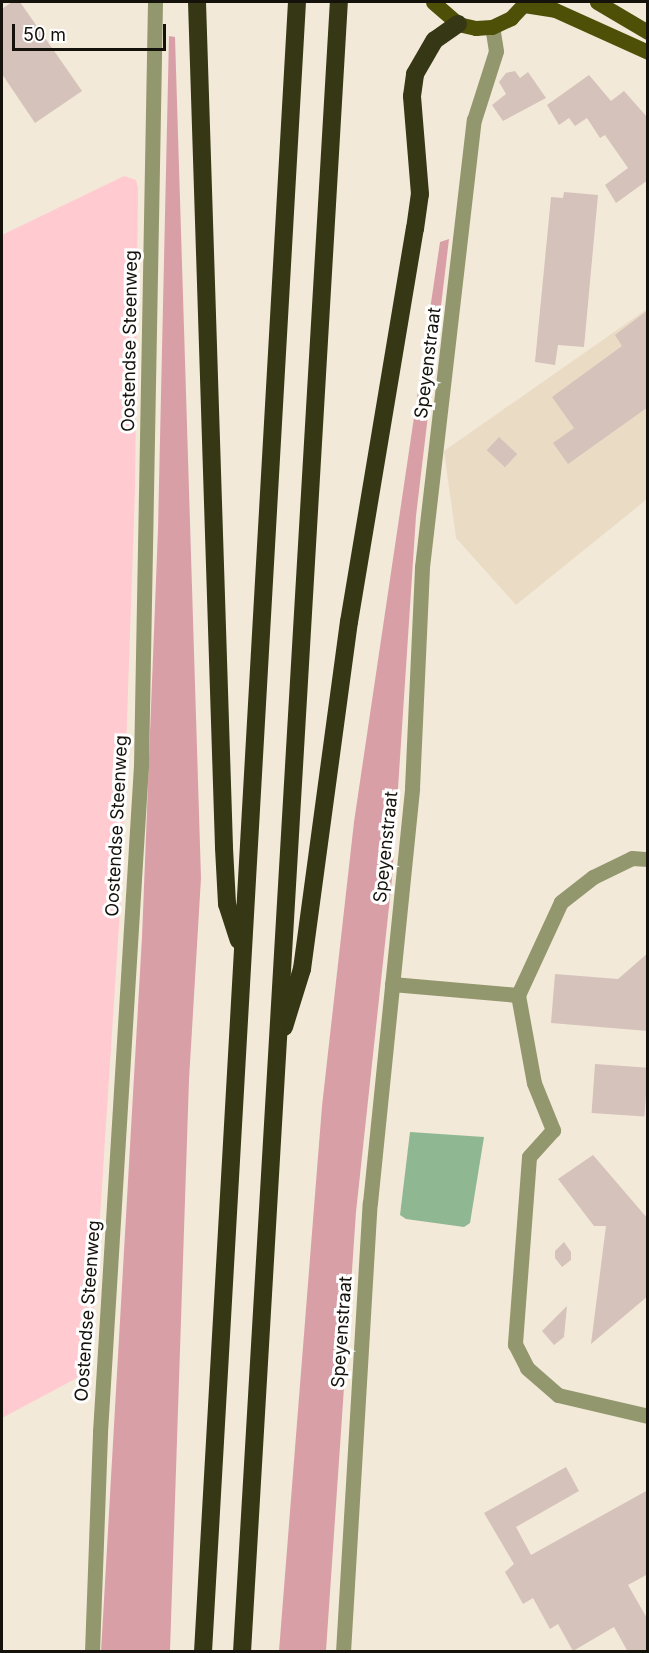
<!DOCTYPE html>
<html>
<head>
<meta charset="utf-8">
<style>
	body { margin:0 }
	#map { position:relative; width:649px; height:1653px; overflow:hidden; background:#f3e9d9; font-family:Inter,sans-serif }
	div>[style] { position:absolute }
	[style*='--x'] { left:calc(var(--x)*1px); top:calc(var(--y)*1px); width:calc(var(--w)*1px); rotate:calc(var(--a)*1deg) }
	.built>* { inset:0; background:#eadbc5 }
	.green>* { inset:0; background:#ffcad0 }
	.forest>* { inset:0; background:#d99fa7 }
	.water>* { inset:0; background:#8fb791 }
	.building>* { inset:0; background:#d5c2ba; transform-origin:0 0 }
	.minor>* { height:15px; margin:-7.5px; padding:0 7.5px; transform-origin:7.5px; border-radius:7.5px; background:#93976d }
	.major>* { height:15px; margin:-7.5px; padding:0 7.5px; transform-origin:7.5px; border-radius:7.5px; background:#4e5008 }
	.highway>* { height:18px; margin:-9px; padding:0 9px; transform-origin:9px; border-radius:9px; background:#353715 }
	span { translate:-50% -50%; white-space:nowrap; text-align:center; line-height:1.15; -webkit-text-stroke:6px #fff; paint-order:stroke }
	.street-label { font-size:18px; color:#15120c }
	.frame { position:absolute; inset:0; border:3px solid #15120c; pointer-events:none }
	.scale { position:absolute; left:12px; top:24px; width:154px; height:27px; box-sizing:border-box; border:3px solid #15120c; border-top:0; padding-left:8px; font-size:18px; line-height:21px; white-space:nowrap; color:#15120c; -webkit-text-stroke:4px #fff; paint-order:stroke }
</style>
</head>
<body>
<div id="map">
	<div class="built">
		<div style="clip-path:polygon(647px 309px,647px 499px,516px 605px,456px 538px,444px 451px)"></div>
	</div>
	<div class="green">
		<div style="clip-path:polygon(124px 176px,136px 180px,138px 188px,135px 489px,121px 894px,90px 1371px,2px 1418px,2px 235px)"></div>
	</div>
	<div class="forest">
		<div style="clip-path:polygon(169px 36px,175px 37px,201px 878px,189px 1080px,170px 1651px,101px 1652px,142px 937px,158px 529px)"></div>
		<div style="clip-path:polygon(449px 239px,416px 516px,392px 879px,356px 1212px,326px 1651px,279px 1651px,322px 1106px,354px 822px,440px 242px)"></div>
	</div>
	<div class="water">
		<div style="clip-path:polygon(410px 1132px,484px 1137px,470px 1223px,464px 1227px,406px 1219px,400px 1215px)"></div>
	</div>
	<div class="building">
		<div style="clip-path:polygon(12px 2px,20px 2px,82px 91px,35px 123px,2px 74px,2px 9px)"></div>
		<div style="clip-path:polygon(515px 71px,520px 78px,528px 72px,546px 98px,503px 121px,492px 105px,506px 94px,499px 82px,506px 73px)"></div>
		<div style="clip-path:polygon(589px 75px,611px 101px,624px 91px,648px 118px,648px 180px,616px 203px,605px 185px,628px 168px,605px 135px,600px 138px,587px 118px,575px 126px,569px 118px,559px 125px,547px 105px)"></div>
		<div style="clip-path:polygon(564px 192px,598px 195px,584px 347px,558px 345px,555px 365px,535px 362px,551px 197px,563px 198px)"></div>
		<div style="clip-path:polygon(648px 310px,648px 407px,568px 464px,553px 443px,574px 428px,552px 397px,622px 346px,615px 335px)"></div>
		<div style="left:499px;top:437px;width:25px;height:18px;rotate:43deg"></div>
		<div style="clip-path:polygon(648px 953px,648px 1031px,551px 1023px,555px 974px,618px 979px)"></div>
		<div style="left:595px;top:1064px;width:53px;height:49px;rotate:4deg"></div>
		<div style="clip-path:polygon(593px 1155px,648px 1219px,648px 1296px,591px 1344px,606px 1226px,594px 1226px,558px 1179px)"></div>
		<div style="clip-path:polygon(564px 1242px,571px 1252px,571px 1260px,562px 1267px,555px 1258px,555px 1251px)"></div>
		<div style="clip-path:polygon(567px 1306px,564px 1337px,554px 1345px,542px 1331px)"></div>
		<div style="clip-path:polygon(566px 1467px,579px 1491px,516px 1527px,531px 1555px,648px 1490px,648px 1574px,628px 1585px,648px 1620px,648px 1652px,628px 1652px,614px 1627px,573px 1651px,558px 1624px,550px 1629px,533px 1598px,523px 1604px,505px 1572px,514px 1564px,484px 1513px)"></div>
	</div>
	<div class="minor">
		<div style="--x:392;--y:984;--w:126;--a:5"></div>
		<div style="--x:518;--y:995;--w:102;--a:-65.2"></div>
		<div style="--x:561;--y:902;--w:41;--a:-38"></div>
		<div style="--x:593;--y:877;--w:43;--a:-26"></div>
		<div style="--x:632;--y:858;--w:16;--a:4"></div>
		<div style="--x:518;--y:995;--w:89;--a:79.7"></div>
		<div style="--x:534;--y:1083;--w:51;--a:68"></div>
		<div style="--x:553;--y:1130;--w:36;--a:132"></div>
		<div style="--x:529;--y:1157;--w:188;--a:94.3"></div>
		<div style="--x:515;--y:1344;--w:27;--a:63"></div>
		<div style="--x:527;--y:1368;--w:41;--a:41.1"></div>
		<div style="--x:558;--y:1395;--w:92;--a:13.1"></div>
		<div style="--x:92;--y:1652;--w:220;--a:-87.9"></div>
		<div style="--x:100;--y:1432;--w:667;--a:-86.48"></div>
		<div style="--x:141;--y:766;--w:764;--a:-88.95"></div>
		<div style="--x:343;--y:1652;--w:450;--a:-86.6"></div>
		<div style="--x:370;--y:1203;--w:417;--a:-84.2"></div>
		<div style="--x:412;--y:788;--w:221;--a:-87.4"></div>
		<div style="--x:422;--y:567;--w:450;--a:-83.4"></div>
		<div style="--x:474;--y:120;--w:72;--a:-72.3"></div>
		<div style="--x:496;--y:51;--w:24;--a:-99"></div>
	</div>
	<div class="major">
		<div style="--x:433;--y:2;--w:33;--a:41"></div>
		<div style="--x:458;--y:24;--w:18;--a:13"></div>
		<div style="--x:476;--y:28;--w:16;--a:-4"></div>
		<div style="--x:492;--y:27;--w:21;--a:-25"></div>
		<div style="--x:511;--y:18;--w:22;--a:-47"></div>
		<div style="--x:597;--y:2;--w:59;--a:30.5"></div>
		<div style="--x:524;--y:5;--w:31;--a:9"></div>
		<div style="--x:555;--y:10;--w:102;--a:24.3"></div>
	</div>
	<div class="highway">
		<div style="--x:197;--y:2;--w:846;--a:88.17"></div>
		<div style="--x:224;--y:848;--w:56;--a:86.9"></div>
		<div style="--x:227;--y:904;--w:38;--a:72"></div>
		<div style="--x:284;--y:1027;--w:61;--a:-72.8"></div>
		<div style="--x:302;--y:969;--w:350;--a:-82.3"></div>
		<div style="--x:349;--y:622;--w:399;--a:-80.5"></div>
		<div style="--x:415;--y:229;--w:35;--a:-82"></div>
		<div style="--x:420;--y:194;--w:98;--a:-94.7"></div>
		<div style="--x:412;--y:96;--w:22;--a:-82"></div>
		<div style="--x:415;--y:74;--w:39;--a:-60"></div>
		<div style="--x:435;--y:40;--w:28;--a:-35"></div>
		<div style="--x:203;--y:1652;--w:1653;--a:-86.74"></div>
		<div style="--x:242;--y:1652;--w:1653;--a:-86.64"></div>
	</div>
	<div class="street-label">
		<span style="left:130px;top:341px;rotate:-89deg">Oostendse Steenweg</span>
		<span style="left:428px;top:363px;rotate:-83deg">Speyenstraat</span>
		<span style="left:117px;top:826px;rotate:-87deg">Oostendse Steenweg</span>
		<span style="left:386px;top:847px;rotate:-84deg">Speyenstraat</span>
		<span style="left:88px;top:1311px;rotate:-86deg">Oostendse Steenweg</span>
		<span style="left:342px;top:1332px;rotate:-86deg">Speyenstraat</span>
	</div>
	<div class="frame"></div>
	<div class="scale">50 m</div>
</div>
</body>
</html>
